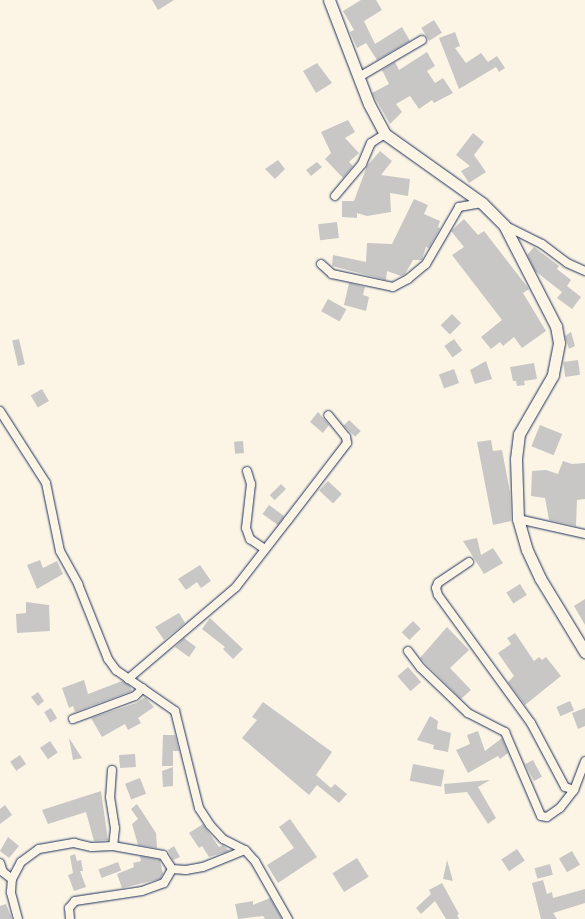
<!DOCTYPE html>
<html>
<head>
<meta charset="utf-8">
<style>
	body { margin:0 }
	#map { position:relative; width:585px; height:919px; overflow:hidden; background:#fcf5e5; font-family:"Comic Neue",sans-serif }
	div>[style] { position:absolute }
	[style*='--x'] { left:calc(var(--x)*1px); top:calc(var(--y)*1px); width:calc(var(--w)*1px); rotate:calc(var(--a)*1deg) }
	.building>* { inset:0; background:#c8c7c6; transform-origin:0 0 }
	.roads { filter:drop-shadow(0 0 1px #1b2f5e) drop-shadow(0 0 1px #1b2f5e) }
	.minor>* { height:8px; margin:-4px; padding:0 4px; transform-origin:4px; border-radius:4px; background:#fcf5e5 }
	.secondary>* { height:11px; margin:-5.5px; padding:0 5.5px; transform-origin:5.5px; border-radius:5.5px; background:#fcf5e5 }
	span { translate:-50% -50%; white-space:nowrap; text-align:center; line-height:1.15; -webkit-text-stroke:3px #fcf5e5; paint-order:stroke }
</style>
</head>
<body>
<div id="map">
	<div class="building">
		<div style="clip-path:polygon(152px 0,174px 0,158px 10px)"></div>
		<div style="clip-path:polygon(361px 0,376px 0,382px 10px,364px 21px,375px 44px,402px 27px,410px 41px,377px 60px,366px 43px,357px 48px,350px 32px,354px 30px,343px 11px)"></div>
		<div style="left:434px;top:20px;width:15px;height:15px;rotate:58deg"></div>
		<div style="clip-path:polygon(455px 32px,460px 46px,455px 48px,466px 63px,481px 53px,488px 62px,497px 56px,505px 68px,499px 72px,496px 67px,459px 89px,439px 38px)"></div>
		<div style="clip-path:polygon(427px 52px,435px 66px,427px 71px,435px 83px,443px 78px,453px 93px,434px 103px,432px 100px,419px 109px,410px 96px,396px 104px,402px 112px,390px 124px,372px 93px,389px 84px,382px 70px,395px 62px,399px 70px)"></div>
		<div style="clip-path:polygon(317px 63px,332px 83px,316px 93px,303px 71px)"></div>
		<div style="clip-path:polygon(348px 120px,355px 132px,345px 138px,359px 153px,349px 162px,353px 166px,343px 178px,325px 159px,331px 153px,321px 132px)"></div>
		<div style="clip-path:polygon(473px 133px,484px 142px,474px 155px,486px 172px,469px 183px,461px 171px,470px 166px,456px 155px)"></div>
		<div style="clip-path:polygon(380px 151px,392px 161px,381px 175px,410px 179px,408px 196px,390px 193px,391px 212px,367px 216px,357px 213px,357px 218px,342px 217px,342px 201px,354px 201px,367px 166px)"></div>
		<div style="clip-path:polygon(278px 160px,285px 169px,275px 179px,265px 169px)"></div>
		<div style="clip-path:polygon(317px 162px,322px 167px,311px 176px,306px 170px)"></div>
		<div style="clip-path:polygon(414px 199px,428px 205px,424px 214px,440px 221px,438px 227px,440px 228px,429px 248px,426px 247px,422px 260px,413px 260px,405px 274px,401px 276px,387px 271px,386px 280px,332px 266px,333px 255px,366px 262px,367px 243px,392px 244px)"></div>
		<div style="clip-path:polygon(464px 219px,478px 235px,484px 231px,529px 289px,523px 293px,546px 331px,522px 348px,514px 337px,503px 346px,500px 342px,491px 349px,481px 337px,502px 320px,452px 255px,464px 247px,451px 231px)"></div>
		<div style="left:337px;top:222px;width:16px;height:19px;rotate:83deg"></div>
		<div style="clip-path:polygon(534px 247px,559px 266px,557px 269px,571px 280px,567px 286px,581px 297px,572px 309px,557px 298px,562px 292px,535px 271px,527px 255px)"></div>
		<div style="clip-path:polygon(349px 283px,365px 287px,363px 295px,369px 297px,366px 311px,344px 305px)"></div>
		<div style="left:328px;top:299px;width:21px;height:14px;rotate:29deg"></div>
		<div style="left:452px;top:314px;width:13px;height:16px;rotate:45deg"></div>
		<div style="clip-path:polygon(571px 332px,575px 346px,569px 349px,565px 336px)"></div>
		<div style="left:19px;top:339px;width:26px;height:7px;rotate:77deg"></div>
		<div style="left:454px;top:339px;width:14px;height:12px;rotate:54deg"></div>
		<div style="left:578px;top:360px;width:15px;height:15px;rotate:82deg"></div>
		<div style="clip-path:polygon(486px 361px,492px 379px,475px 384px,470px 370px)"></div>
		<div style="clip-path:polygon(534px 363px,537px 379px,524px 381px,525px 385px,517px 386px,516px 381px,513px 381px,510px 367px)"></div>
		<div style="left:454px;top:369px;width:15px;height:16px;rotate:70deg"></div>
		<div style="left:42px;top:389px;width:14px;height:13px;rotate:60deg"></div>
		<div style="clip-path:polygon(318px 412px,329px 425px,323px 433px,310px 422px)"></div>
		<div style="left:349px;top:420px;width:16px;height:8px;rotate:43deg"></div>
		<div style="left:540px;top:425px;width:24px;height:23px;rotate:22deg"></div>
		<div style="clip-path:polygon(491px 440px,493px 451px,502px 450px,510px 492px,511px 521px,493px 525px,477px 442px)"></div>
		<div style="left:243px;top:441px;width:12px;height:9px;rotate:85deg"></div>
		<div style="clip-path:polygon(563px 461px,572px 464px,585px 463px,585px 499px,577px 500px,576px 526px,549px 520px,545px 498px,531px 496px,532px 471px,546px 470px,558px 474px)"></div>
		<div style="left:328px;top:481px;width:19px;height:13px;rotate:43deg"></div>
		<div style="left:281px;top:484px;width:7px;height:16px;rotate:45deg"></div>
		<div style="left:269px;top:505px;width:19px;height:11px;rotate:36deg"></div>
		<div style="clip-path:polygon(477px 538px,481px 555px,493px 548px,503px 563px,484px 574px,463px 541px)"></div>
		<div style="clip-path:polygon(40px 560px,43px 568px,57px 561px,63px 574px,37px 589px,27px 565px)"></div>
		<div style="clip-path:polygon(200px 565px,211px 581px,201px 588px,197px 582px,186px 590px,178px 579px)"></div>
		<div style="left:520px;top:584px;width:13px;height:16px;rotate:58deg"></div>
		<div style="clip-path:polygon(585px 599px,585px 625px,574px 606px)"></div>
		<div style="clip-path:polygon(26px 602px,49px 605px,50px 631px,17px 633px,16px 614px,26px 613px)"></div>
		<div style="clip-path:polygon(179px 613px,185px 623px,164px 640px,155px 627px)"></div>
		<div style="clip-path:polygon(210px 618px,243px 649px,233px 659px,223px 649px,225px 647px,202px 629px)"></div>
		<div style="left:413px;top:621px;width:11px;height:16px;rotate:45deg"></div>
		<div style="clip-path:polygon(447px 627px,469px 650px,450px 668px,471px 690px,461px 699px,420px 658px)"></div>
		<div style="clip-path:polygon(515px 633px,534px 661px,539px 657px,542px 660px,546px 657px,561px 676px,525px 705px,508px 682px,514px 676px,498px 653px,511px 644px,507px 638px)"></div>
		<div style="clip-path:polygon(184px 638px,196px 647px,189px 657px,175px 647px)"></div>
		<div style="left:408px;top:667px;width:20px;height:14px;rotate:49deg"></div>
		<div style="clip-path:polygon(84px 680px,88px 694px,122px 681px,130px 686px,132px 691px,75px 712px,73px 706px,69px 708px,62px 688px)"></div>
		<div style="clip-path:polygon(38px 692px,44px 701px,38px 706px,31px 697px)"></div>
		<div style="clip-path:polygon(145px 697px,154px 707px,138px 718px,141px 723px,128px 730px,125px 724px,102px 737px,91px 718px,136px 703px)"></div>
		<div style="left:570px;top:701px;width:10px;height:15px;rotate:66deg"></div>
		<div style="clip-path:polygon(263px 702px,332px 752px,316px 775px,331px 788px,335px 784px,347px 794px,339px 803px,317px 785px,309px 795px,242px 738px,257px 720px,252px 717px)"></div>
		<div style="left:51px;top:708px;width:12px;height:8px;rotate:59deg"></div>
		<div style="clip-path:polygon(585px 708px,585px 726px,578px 729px,572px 713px)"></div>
		<div style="clip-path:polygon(430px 716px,438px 721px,437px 729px,451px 733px,448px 752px,433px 749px,434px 745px,417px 740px)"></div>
		<div style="clip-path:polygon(478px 731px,485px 751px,502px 738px,508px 753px,500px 759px,498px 756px,468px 773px,456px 750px,470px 744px,467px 735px)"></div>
		<div style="clip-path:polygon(163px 735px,175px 735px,179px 751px,173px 751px,173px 766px,162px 766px)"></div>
		<div style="clip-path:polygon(69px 738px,82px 758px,73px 760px)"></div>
		<div style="left:50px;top:741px;width:14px;height:12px;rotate:56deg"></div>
		<div style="left:135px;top:754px;width:13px;height:16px;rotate:86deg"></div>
		<div style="left:20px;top:755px;width:11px;height:12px;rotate:56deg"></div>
		<div style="left:533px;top:760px;width:19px;height:9px;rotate:62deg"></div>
		<div style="left:413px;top:764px;width:32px;height:17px;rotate:11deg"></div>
		<div style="clip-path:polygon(173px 767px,173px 786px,163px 787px,162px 771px)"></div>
		<div style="left:140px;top:778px;width:17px;height:16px;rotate:69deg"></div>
		<div style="clip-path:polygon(490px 780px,478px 787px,496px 818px,488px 824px,467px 792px,445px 794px,444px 784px)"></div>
		<div style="clip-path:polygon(101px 791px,108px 840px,94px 841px,86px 812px,48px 824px,42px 810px)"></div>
		<div style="clip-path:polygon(137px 804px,156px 833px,157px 848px,138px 845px,132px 824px,138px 819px,131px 809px)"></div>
		<div style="clip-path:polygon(5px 805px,12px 815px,0 824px,0 809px)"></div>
		<div style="clip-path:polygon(290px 819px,317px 857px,278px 883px,267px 865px,294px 848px,279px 827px)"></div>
		<div style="clip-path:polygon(203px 824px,219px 847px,223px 845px,229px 851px,209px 857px,202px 846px,199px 848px,189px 833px)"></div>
		<div style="clip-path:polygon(8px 837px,19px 846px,9px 858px,0 851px)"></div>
		<div style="clip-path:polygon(174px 846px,180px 857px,173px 860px,168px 850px)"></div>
		<div style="left:517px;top:849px;width:14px;height:19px;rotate:56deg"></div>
		<div style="left:572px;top:851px;width:16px;height:15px;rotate:60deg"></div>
		<div style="clip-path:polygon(75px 854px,77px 861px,81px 860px,83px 871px,80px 871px,86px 887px,74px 891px,68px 875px,73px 873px,70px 856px)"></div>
		<div style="clip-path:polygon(140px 856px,160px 860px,163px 874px,160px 879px,122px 888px,117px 874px,134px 867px,133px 863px,141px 861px)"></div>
		<div style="left:357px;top:858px;width:22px;height:29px;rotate:58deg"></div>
		<div style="clip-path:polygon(447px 860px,453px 881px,443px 879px)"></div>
		<div style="left:118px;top:862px;width:9px;height:21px;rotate:69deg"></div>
		<div style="left:550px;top:864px;width:11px;height:16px;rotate:75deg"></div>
		<div style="clip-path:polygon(543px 880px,547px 894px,552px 892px,553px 898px,585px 889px,585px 903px,553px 913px,557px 919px,541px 919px,532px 883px)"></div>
		<div style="clip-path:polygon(442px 883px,459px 914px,457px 915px,459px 919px,446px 919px,435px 901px,421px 914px,416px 908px,431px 894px,429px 890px)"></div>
		<div style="clip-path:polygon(270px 898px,282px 919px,265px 919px,263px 916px,238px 919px,235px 904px,253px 901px,253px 905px)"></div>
		<div style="clip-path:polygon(6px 904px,12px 919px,0 919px,0 906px)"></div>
	</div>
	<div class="roads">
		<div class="minor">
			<div style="--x:359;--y:77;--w:73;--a:-30.4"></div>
			<div style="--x:335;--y:196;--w:42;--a:-49.8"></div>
			<div style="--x:362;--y:164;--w:23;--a:-67"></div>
			<div style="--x:371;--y:143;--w:17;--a:-33"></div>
			<div style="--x:504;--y:225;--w:42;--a:26.6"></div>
			<div style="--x:542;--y:244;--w:31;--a:37"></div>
			<div style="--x:567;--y:263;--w:20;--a:24"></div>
			<div style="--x:321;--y:264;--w:15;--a:42"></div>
			<div style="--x:332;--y:274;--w:62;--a:12"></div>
			<div style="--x:393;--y:287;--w:17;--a:-28"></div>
			<div style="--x:408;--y:279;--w:23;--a:-40"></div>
			<div style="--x:426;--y:264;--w:66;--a:-59.9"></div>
			<div style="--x:459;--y:207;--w:23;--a:-10"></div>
			<div style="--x:0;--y:411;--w:85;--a:57.4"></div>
			<div style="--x:46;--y:483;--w:69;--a:78.4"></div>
			<div style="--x:60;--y:551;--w:38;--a:61"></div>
			<div style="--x:78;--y:584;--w:81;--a:68.2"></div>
			<div style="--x:108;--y:659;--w:14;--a:54"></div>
			<div style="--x:116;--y:670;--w:72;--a:34.8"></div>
			<div style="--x:175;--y:711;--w:100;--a:76.1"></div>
			<div style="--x:199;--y:808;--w:20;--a:57"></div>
			<div style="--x:210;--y:825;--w:19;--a:47"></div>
			<div style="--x:223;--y:839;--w:25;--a:27"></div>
			<div style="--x:245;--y:850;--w:15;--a:48"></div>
			<div style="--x:255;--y:861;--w:67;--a:60.4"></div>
			<div style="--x:247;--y:471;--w:14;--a:73"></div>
			<div style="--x:251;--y:484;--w:44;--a:96.5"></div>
			<div style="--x:246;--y:528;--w:12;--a:70"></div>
			<div style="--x:250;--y:539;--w:18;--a:34"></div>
			<div style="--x:518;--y:519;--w:69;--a:12.6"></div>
			<div style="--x:469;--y:562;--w:37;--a:146"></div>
			<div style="--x:438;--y:583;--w:5;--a:112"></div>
			<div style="--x:436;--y:588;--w:7;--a:74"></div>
			<div style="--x:438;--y:595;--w:158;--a:54"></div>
			<div style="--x:531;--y:723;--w:72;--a:62"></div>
			<div style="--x:565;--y:787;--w:9;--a:18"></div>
			<div style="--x:408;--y:651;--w:21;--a:53"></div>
			<div style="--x:421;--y:668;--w:65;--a:43.8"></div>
			<div style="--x:468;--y:713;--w:42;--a:27.2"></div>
			<div style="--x:505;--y:732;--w:91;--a:66.8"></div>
			<div style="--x:541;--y:816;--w:6;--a:9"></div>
			<div style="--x:547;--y:817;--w:16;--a:-35"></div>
			<div style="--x:560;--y:808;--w:23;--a:-52"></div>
			<div style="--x:574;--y:790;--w:31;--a:-69"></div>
			<div style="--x:128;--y:679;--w:142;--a:-40.4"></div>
			<div style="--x:236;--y:587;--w:85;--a:-52.2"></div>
			<div style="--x:288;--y:520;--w:97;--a:-52.5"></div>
			<div style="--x:347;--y:443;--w:6;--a:-99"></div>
			<div style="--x:346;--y:437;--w:28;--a:-129"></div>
			<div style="--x:73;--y:719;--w:66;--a:-20.4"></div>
			<div style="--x:135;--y:696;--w:11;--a:-45"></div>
			<div style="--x:112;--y:770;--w:27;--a:94"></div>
			<div style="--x:110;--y:797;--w:31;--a:81"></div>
			<div style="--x:115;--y:828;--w:18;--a:96"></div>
			<div style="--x:0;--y:863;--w:9;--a:72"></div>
			<div style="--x:3;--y:872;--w:11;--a:38"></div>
			<div style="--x:18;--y:919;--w:28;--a:-105"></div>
			<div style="--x:11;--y:892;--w:13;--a:-86"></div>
			<div style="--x:12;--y:879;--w:19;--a:-62"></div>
			<div style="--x:21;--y:862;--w:22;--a:-36"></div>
			<div style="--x:39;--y:849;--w:36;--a:-10"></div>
			<div style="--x:74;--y:843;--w:18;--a:13"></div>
			<div style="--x:92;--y:847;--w:21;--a:-3"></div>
			<div style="--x:113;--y:846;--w:51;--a:10.2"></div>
			<div style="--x:163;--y:855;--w:17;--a:57"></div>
			<div style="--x:172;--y:869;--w:14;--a:4"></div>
			<div style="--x:186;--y:870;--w:17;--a:-10"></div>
			<div style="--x:203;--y:867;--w:45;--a:-22"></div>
			<div style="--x:70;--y:919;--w:11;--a:-95"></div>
			<div style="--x:69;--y:908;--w:9;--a:-49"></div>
			<div style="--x:75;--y:901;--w:68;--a:-8.5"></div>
			<div style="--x:142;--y:891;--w:23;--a:-20"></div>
			<div style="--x:164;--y:883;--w:16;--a:-60"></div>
		</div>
		<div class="secondary">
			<div style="--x:329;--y:0;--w:111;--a:69"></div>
			<div style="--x:369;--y:104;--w:34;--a:62"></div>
			<div style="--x:385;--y:134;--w:119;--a:35.4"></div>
			<div style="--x:482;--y:203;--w:31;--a:45"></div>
			<div style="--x:504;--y:225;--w:114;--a:62.8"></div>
			<div style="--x:556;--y:326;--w:17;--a:80"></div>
			<div style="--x:559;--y:343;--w:33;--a:101"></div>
			<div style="--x:553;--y:375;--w:68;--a:120"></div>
			<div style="--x:519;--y:434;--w:25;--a:97"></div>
			<div style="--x:516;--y:459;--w:60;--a:88.1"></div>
			<div style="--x:518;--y:519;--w:32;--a:74"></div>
			<div style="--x:527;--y:550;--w:31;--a:65"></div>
			<div style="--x:540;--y:578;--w:87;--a:58.7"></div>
		</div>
	</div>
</div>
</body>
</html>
